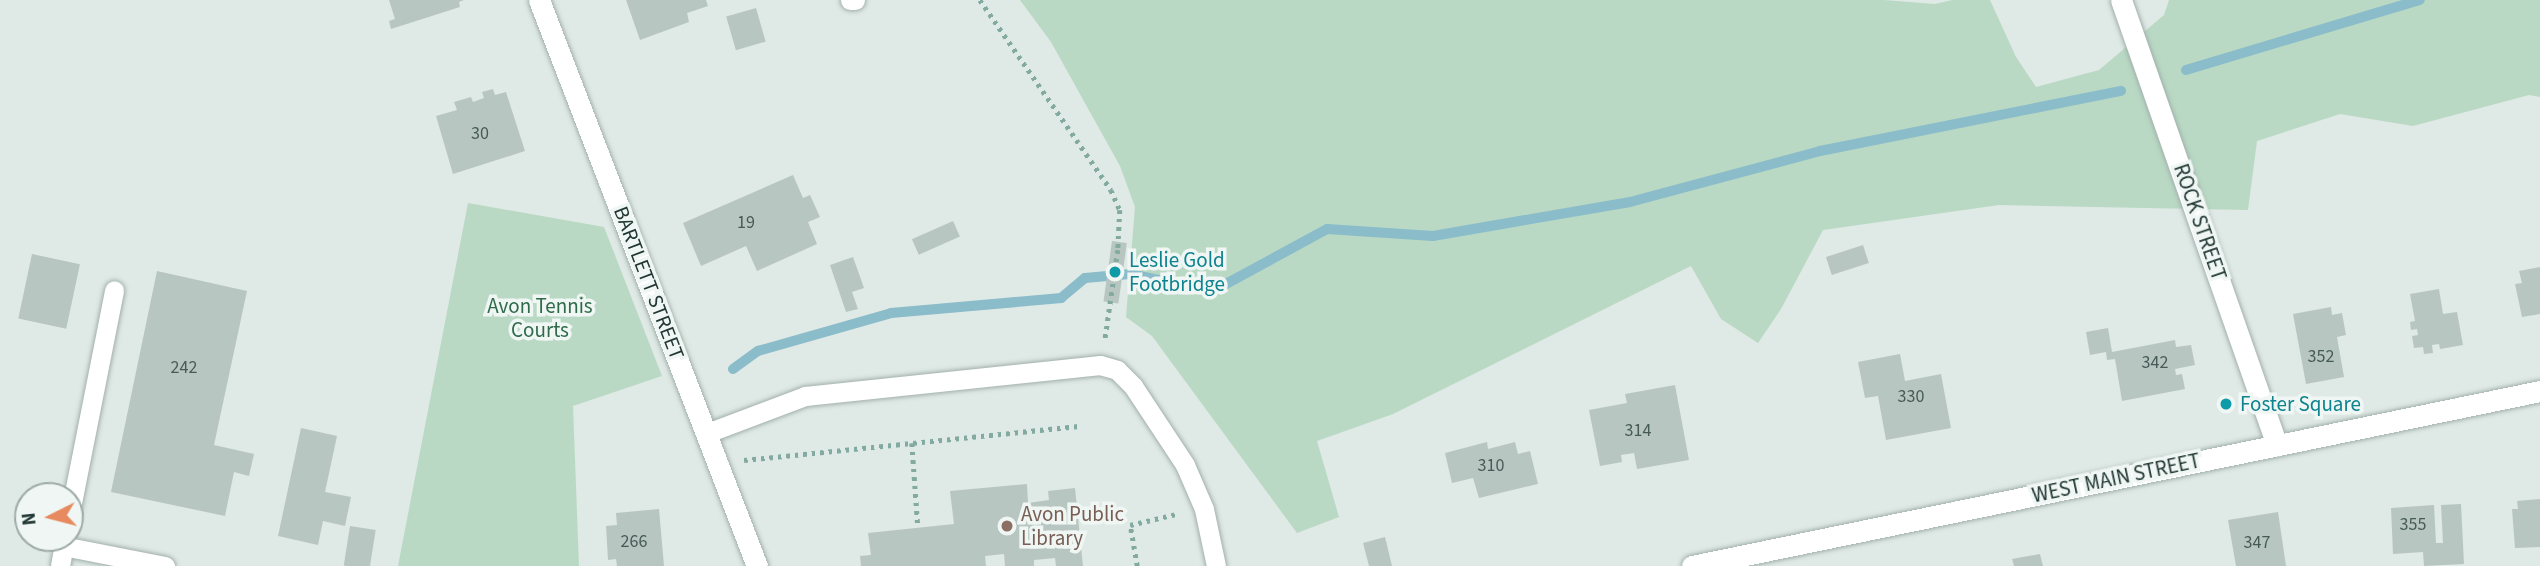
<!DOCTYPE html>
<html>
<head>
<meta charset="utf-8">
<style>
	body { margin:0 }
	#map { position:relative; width:2540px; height:566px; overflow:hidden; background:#dfe9e5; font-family:"Source Sans 3",sans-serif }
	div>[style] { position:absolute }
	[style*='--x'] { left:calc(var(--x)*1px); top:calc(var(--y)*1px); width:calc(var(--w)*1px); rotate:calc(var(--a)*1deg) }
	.green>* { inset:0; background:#b9d9c4 }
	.stream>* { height:10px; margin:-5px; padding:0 5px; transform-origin:5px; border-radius:5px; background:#8abcca }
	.building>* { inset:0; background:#b8c6c1; transform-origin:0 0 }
	.path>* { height:4.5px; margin-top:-2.25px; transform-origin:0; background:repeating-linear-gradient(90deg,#82aaa0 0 3.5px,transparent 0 8.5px) }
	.roads { filter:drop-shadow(0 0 2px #a2b0ac) drop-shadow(0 0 2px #a2b0ac) }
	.service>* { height:19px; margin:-9.5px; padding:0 9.5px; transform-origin:9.5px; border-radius:9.5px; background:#fff }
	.minor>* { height:21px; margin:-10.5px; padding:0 10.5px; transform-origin:10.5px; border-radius:10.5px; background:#fff }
	.secondary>* { height:21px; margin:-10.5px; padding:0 10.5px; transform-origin:10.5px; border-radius:10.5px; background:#fff }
	.dots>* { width:19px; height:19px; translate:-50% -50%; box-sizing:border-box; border:4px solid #eff6f3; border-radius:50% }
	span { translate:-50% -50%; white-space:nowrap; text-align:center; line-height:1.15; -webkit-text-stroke:7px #eff6f3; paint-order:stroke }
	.number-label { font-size:18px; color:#475b56 }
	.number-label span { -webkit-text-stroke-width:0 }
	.street-label { font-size:21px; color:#213733 }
	.culture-label { font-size:21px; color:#0d838f }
	.left { translate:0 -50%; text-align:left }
	.park-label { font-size:21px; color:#2f6b4a }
	.education-label { font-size:21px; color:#785e54 }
	.north { position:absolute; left:14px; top:482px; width:70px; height:70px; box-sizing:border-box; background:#eff6f3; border:2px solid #9daaa6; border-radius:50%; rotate:264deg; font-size:19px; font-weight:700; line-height:28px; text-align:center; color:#213733 }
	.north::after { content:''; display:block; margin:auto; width:24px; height:32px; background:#e78a5f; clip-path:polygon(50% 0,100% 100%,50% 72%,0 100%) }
</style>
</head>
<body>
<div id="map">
	<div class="green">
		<div style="clip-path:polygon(1020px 0,1884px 0,1935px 4px,1952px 0,1990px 0,2016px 57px,2036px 87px,2099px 70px,2164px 15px,2169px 0,2540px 0,2540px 97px,2529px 95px,2413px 126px,2340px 114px,2257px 141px,2248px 210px,1999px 205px,1823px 230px,1781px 309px,1758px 343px,1721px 319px,1691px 266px,1393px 414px,1317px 441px,1339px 517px,1297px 533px,1152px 336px,1126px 317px,1135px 207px,1120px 166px,1051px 42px)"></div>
		<div style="clip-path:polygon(468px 203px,604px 227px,662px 376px,573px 406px,579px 566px,398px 566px)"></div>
	</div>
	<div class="stream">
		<div style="--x:2186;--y:70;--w:244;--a:-16.7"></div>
		<div style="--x:733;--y:369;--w:31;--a:-36"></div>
		<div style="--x:758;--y:351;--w:138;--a:-15.9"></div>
		<div style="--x:891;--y:313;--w:171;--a:-5"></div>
		<div style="--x:1061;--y:298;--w:31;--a:-40"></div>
		<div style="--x:1085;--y:278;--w:45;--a:-5.1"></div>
		<div style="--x:1130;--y:274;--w:85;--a:11.6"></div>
		<div style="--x:1213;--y:291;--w:130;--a:-28.5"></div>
		<div style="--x:1327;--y:229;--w:106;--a:3.8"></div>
		<div style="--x:1433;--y:236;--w:200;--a:-9.8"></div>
		<div style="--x:1630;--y:202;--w:197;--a:-15"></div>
		<div style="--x:1820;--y:151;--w:307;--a:-11.3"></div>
	</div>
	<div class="building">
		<div style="clip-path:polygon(389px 0,464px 0,459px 2px,460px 7px,391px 29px,389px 21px,395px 19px)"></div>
		<div style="clip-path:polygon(626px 0,706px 0,708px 6px,687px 13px,689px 22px,640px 40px)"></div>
		<div style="left:756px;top:8px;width:35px;height:31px;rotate:74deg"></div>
		<div style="clip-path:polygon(493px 89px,495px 95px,506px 92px,525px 151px,453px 174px,436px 116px,457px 110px,454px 102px,471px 97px,473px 102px,484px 98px,482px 92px)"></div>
		<div style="clip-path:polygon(793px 175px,803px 198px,810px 195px,820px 217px,808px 222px,817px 244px,757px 271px,746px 246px,701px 266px,683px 223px)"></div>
		<div style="left:953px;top:221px;width:17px;height:45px;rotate:66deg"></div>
		<div style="left:1112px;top:241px;width:15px;height:61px;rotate:8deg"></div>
		<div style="left:1863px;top:245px;width:19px;height:39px;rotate:72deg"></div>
		<div style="left:32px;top:254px;width:49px;height:66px;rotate:12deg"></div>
		<div style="clip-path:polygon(853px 257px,864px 288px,852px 292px,858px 309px,846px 312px,830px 265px)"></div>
		<div style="clip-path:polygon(2540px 267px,2540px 314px,2522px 317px,2515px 284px,2522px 283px,2519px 271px)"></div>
		<div style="clip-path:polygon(157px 271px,247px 291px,214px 445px,254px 454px,249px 476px,234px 472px,225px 516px,111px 492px)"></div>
		<div style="clip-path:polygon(2439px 289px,2443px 314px,2457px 312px,2463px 345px,2440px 349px,2439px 344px,2432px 345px,2433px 353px,2424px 354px,2423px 347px,2414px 348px,2412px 336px,2418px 335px,2417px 329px,2411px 330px,2410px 322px,2415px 321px,2410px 294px)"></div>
		<div style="clip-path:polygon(2331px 307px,2332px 315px,2342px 313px,2346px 335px,2337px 337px,2344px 377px,2306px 384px,2293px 314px)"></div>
		<div style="clip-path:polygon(2108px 328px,2112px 352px,2175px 340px,2176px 347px,2191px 345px,2195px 365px,2175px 369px,2176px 375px,2182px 374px,2185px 389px,2122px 401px,2115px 359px,2107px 360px,2106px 352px,2090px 355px,2086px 332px)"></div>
		<div style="clip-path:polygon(1900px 354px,1905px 381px,1941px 374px,1951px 428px,1886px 440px,1878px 396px,1865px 398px,1858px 362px)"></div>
		<div style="clip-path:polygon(1675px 385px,1689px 460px,1637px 469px,1634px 453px,1621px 455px,1622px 462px,1600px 466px,1589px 410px,1627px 403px,1625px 394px)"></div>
		<div style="clip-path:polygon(301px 428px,337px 436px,325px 492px,351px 497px,345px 526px,323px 521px,318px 545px,278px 536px)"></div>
		<div style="clip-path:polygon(1487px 442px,1488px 449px,1515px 442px,1518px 454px,1530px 451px,1538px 484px,1479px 498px,1473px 478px,1452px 483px,1445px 453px)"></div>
		<div style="clip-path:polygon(1027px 484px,1028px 503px,1049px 500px,1048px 491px,1075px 488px,1083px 566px,1056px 566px,1055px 558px,1034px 560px,1034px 566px,1005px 566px,1004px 554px,985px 556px,986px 566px,861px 566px,860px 556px,871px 555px,868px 533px,954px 524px,950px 491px)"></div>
		<div style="clip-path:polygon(2540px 499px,2540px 547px,2515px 548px,2512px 509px,2518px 509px,2517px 501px)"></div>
		<div style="clip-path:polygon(2461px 504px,2464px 564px,2424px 566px,2423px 552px,2393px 554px,2391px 508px,2434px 505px,2436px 543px,2443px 543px,2441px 505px)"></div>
		<div style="clip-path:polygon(659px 509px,664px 566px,617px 566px,616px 559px,608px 560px,606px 526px,617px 525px,616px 513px)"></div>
		<div style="clip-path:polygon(2278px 512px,2286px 566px,2236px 566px,2228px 520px)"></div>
		<div style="left:350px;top:526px;width:26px;height:40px;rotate:9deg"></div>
		<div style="clip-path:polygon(1385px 537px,1392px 566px,1369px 566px,1363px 543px)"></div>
		<div style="clip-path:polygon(2040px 554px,2043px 566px,2014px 566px,2012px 559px)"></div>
	</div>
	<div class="path">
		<div style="--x:980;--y:0;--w:231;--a:55.4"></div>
		<div style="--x:1111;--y:190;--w:22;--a:66"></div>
		<div style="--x:1120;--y:210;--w:40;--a:92.9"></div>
		<div style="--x:1118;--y:250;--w:91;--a:98.2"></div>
		<div style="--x:912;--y:443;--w:84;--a:85.9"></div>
		<div style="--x:744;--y:460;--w:339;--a:-5.8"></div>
		<div style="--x:1137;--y:566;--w:42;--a:-99.7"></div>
		<div style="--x:1130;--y:525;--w:47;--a:-13.4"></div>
	</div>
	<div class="roads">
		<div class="service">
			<div style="--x:850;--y:0;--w:5;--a:0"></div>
			<div style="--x:707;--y:433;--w:105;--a:-20.7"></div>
			<div style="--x:805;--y:396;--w:297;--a:-6"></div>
			<div style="--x:1100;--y:365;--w:18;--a:16"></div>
			<div style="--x:1117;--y:370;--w:23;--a:45"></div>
			<div style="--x:1133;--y:386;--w:95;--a:56.6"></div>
			<div style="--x:1185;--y:465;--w:48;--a:66.6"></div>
			<div style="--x:1204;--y:509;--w:58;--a:78.1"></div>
			<div style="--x:70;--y:513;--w:227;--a:-78.8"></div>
			<div style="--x:63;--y:546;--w:104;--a:11.1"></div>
			<div style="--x:60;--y:566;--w:28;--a:-80"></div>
		</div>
		<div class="minor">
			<div style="--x:539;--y:0;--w:607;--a:68.94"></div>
			<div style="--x:2121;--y:0;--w:472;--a:70.7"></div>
		</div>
		<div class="secondary">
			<div style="--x:1692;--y:566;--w:866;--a:-11.66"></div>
		</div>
	</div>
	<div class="dots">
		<div style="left:1115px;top:272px;background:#0f9aa8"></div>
		<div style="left:2226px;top:404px;background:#0f9aa8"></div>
		<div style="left:1007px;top:526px;background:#8d6e63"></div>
	</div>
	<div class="number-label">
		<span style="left:480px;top:134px">30</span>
		<span style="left:746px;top:223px">19</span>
		<span style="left:2321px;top:357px">352</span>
		<span style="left:2155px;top:363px">342</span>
		<span style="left:184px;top:368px">242</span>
		<span style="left:1911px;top:397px">330</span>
		<span style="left:1638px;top:431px">314</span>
		<span style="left:1491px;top:466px">310</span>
		<span style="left:2413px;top:525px">355</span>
		<span style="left:634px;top:542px">266</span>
		<span style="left:2257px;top:543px">347</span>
	</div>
	<div class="street-label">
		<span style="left:2200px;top:222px;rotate:71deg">ROCK STREET</span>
		<span style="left:649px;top:283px;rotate:69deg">BARTLETT STREET</span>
		<span style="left:2116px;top:478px;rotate:-12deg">WEST MAIN STREET</span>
	</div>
	<div class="culture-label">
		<span class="left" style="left:1129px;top:272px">Leslie Gold<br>Footbridge</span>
		<span class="left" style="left:2240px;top:404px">Foster Square</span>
	</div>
	<div class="park-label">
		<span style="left:540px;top:318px">Avon Tennis<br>Courts</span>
	</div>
	<div class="education-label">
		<span class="left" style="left:1021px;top:526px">Avon Public<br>Library</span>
	</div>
	<div class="north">N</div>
</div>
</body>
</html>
